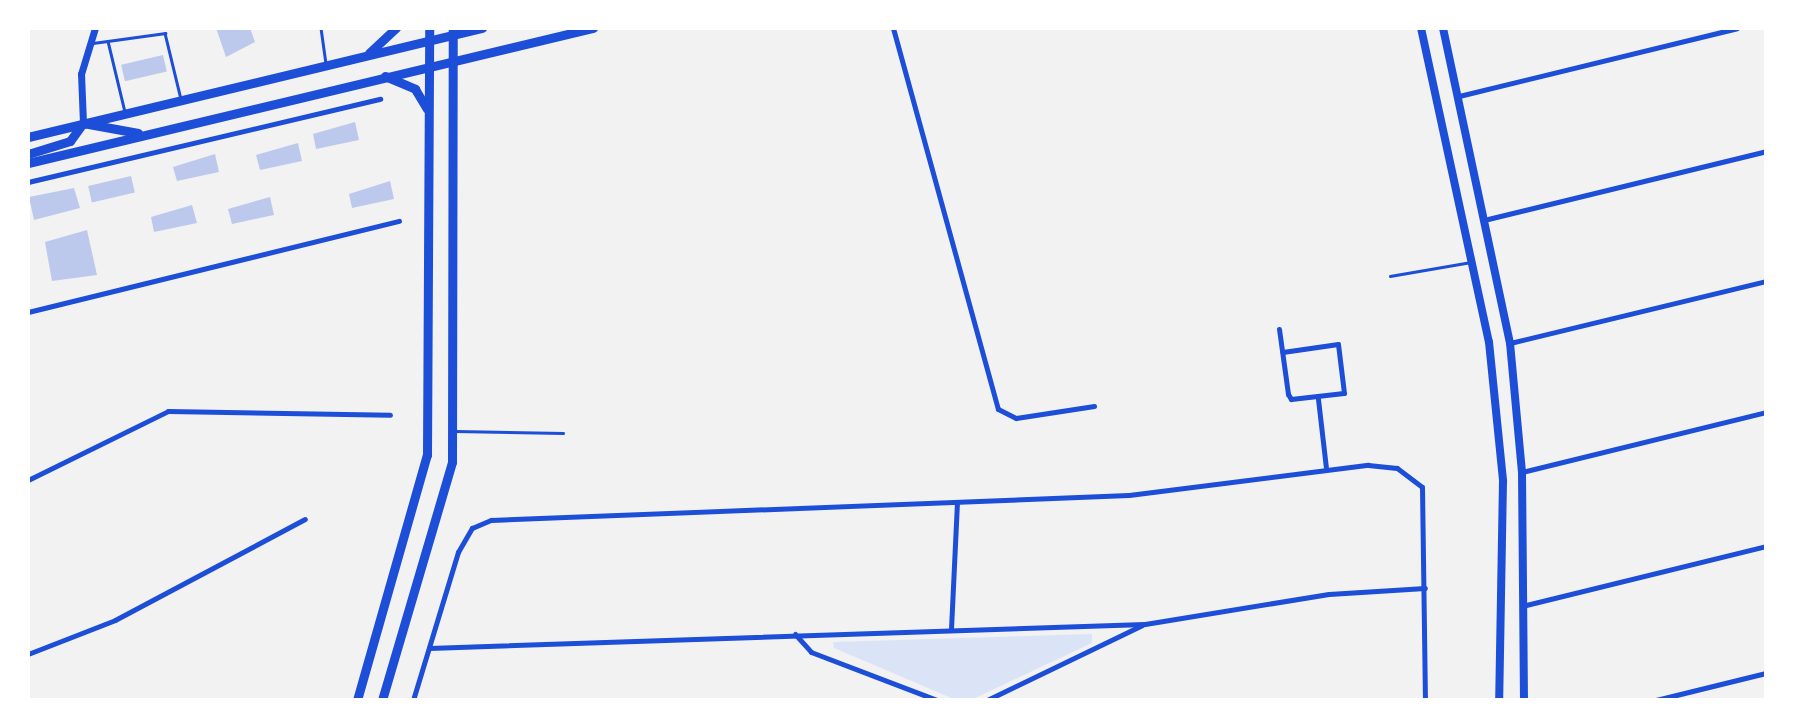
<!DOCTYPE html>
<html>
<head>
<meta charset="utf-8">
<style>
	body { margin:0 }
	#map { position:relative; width:1794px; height:728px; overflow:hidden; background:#f2f2f2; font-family:"Playfair Display",serif }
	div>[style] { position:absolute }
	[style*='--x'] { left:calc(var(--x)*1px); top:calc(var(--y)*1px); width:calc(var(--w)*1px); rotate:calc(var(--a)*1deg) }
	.green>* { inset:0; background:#dbe4f7 }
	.building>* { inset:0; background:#bdc9ec; transform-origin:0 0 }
	.service>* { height:2.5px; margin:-1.25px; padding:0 1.25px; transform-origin:1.25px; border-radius:1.25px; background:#1d4ed8 }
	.minor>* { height:5px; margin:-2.5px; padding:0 2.5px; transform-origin:2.5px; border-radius:2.5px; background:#1d4ed8 }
	.tertiary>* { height:7px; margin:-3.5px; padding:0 3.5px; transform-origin:3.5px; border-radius:3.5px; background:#1d4ed8 }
	.secondary>* { height:8px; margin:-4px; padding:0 4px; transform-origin:4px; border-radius:4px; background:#1d4ed8 }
	.primary>* { height:9px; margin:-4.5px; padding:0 4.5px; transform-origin:4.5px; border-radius:4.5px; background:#1d4ed8 }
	span { translate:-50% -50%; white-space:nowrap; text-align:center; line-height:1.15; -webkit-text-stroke:7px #fff; paint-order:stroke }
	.frame { position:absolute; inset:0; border:30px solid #fff; pointer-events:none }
</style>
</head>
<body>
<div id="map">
	<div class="green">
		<div style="clip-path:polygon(1092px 634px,1092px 643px,971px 700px,956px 700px,834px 648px,833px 642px)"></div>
	</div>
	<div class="building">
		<div style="clip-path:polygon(216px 28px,250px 28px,255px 42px,226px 57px)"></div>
		<div style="left:163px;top:55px;width:17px;height:43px;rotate:77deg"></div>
		<div style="clip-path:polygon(355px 122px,359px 140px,316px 149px,313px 134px)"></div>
		<div style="clip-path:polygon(298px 143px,302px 161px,260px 170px,256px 155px)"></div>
		<div style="clip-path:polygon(215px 154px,219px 172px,177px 181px,173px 167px)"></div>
		<div style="left:131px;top:176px;width:17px;height:44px;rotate:77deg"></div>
		<div style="clip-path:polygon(390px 181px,394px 199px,352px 208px,349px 194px)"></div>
		<div style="clip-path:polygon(74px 188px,80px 208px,34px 220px,29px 197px)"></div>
		<div style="clip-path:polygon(270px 197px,274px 215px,232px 224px,228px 209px)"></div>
		<div style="clip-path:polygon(192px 205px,197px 223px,154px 232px,151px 217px)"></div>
		<div style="clip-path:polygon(87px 230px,97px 275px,52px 281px,45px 242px)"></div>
	</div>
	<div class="service">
		<div style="--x:292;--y:28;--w:7;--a:0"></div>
		<div style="--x:321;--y:28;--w:36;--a:82"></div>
		<div style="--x:108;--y:41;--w:73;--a:76.5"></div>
		<div style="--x:93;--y:43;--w:73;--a:-7.9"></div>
		<div style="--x:165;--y:33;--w:68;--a:76.4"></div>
		<div style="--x:1390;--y:276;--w:82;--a:-9.8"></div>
		<div style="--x:455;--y:431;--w:108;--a:1.1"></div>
	</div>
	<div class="minor">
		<div style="--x:893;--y:28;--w:395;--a:74.6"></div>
		<div style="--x:998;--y:409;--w:20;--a:27"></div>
		<div style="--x:1016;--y:418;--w:79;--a:-8.7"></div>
		<div style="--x:1459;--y:96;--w:286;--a:-13.7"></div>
		<div style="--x:28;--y:182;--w:362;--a:-13.3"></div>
		<div style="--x:1488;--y:219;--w:286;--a:-13.7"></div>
		<div style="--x:28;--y:312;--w:382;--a:-13.8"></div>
		<div style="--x:1279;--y:329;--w:66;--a:82.1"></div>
		<div style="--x:1288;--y:394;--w:6;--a:59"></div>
		<div style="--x:1291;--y:399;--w:53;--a:-6.5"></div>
		<div style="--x:1344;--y:393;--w:49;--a:-97"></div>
		<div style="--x:1338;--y:344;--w:56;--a:171.7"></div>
		<div style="--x:1510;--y:343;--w:263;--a:-13.6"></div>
		<div style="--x:1318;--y:399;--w:69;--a:83.4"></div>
		<div style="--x:1522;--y:472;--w:251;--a:-13.8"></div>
		<div style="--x:28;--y:480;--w:156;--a:-26.2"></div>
		<div style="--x:168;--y:411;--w:222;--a:1"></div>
		<div style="--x:1522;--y:606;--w:251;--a:-13.8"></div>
		<div style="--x:951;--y:629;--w:125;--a:-87.3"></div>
		<div style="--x:795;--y:634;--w:24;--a:48"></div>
		<div style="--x:811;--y:652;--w:135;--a:20.9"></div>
		<div style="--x:429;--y:648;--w:716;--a:-1.92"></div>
		<div style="--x:1145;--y:624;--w:186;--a:-9.3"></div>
		<div style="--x:1329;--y:594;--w:96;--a:-3.6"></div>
		<div style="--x:28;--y:654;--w:93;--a:-21.3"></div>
		<div style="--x:115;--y:620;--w:215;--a:-28"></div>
		<div style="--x:413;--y:700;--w:155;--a:-73.1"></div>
		<div style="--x:458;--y:552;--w:28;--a:-60"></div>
		<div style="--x:472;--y:528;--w:21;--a:-23"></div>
		<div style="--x:491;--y:520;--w:638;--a:-2.24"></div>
		<div style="--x:1129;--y:495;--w:241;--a:-7.2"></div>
		<div style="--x:1368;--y:465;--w:29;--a:6"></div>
		<div style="--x:1397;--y:468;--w:31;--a:37"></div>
		<div style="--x:1422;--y:487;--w:213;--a:89.2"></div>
		<div style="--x:987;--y:700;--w:172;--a:-25.8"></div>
		<div style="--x:1656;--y:700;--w:113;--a:-13.8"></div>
	</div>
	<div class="tertiary">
		<div style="--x:83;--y:123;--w:49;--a:-92.3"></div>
		<div style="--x:81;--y:74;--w:48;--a:-73.1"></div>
	</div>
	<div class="secondary">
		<div style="--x:1421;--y:28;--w:321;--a:77.8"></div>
		<div style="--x:1489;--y:342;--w:140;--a:84.2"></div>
		<div style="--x:1503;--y:481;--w:219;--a:91"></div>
		<div style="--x:1443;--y:28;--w:322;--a:78"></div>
		<div style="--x:1510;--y:343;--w:130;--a:84.7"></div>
		<div style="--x:1522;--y:472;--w:228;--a:89.5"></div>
	</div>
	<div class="primary">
		<div style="--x:369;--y:53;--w:37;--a:-43"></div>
		<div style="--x:385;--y:76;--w:33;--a:23"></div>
		<div style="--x:415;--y:89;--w:23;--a:59"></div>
		<div style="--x:28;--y:137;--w:467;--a:-13.5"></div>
		<div style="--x:28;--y:154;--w:44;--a:-17.2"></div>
		<div style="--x:70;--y:141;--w:22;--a:-54"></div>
		<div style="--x:83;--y:123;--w:56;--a:10.3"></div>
		<div style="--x:28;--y:163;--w:581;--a:-13.44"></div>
		<div style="--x:357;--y:700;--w:255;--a:-74.1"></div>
		<div style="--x:427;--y:455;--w:427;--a:-89.7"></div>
		<div style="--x:382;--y:700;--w:248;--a:-73.6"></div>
		<div style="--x:452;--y:462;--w:434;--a:-89.9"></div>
	</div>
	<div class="frame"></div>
</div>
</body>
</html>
